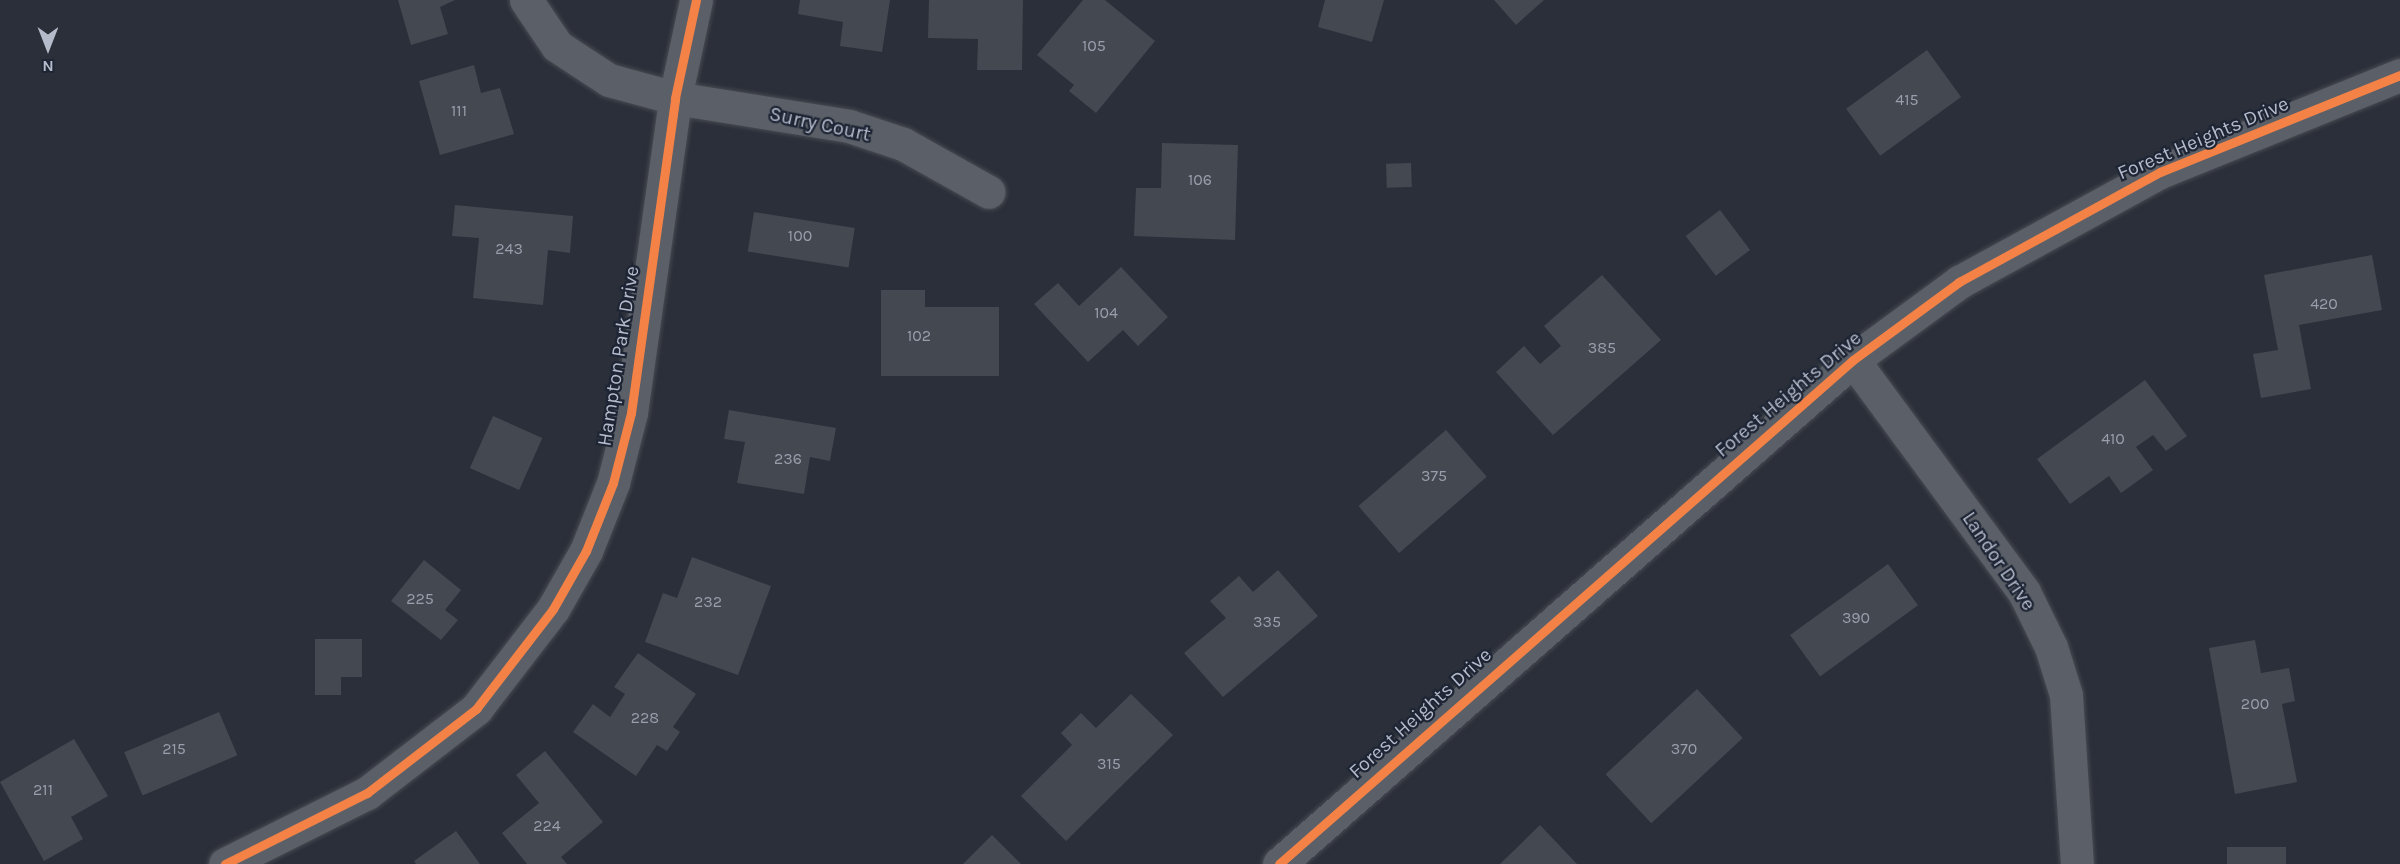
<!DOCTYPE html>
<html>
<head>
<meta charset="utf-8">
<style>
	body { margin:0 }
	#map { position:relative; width:2400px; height:864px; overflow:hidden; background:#2b2f39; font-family:Karla,sans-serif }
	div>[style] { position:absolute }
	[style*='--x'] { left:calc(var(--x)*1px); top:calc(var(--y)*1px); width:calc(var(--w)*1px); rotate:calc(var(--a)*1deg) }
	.building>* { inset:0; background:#444850; transform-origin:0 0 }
	.roads { filter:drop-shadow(0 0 2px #474b52) drop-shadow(0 0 2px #474b52) }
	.minor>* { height:33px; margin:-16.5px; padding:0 16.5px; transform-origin:16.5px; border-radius:16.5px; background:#5b5f67 }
	.tertiary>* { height:33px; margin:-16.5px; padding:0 16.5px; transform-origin:16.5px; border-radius:16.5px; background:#5b5f67 }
	.cycleway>* { height:9px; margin:-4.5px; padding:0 4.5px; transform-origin:4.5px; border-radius:4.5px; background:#f48246 }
	span { translate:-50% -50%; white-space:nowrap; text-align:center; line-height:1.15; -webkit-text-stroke:4.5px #1e2534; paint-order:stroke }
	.number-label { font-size:16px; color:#999eac }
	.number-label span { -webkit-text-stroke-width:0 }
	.street-label { font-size:20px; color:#b5bbca }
	.north { position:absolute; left:18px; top:18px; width:60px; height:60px; -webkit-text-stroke:4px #1e2534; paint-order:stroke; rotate:180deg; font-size:16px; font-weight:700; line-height:24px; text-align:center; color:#b5bbca }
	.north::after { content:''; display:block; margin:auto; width:21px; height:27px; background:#b5bbca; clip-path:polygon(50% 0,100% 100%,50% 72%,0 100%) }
</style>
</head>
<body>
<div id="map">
	<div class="building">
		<div style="clip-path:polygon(398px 0,455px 0,440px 7px,448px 34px,411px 45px)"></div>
		<div style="clip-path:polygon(800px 0,890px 0,882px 52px,840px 46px,843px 22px,798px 14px)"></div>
		<div style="clip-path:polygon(929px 0,1023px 0,1022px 70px,977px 70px,978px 39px,928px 38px)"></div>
		<div style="clip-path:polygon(1083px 0,1105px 0,1155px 41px,1096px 113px,1069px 91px,1074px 85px,1037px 55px)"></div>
		<div style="clip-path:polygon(1325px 0,1384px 0,1372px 42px,1318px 27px)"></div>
		<div style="clip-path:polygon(1494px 0,1544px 0,1516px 25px)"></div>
		<div style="left:1927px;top:50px;width:58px;height:100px;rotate:54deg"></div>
		<div style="clip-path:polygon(474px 65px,481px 93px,500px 88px,514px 134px,440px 155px,419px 81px)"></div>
		<div style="clip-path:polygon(1162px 143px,1238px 145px,1235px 240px,1134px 236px,1136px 188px,1161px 188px)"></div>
		<div style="left:1411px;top:163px;width:24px;height:25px;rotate:88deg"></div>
		<div style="clip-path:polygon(455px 205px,573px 216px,570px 253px,548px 250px,543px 305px,473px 298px,479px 238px,452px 236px)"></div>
		<div style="left:1720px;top:210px;width:50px;height:43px;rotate:53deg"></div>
		<div style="left:754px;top:212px;width:102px;height:40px;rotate:9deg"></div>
		<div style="clip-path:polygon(2372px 255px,2382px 310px,2299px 325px,2311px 389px,2261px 398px,2253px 354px,2278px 350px,2264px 275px)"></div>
		<div style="clip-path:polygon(1121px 267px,1168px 317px,1138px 346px,1123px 330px,1088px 362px,1034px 304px,1058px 283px,1079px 306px)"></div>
		<div style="clip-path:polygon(1602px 275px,1661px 340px,1553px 435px,1496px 372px,1524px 346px,1540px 364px,1561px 346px,1544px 326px)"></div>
		<div style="clip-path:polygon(881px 290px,925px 290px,925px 307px,999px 307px,999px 376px,881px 376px)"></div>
		<div style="clip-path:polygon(2145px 380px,2187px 436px,2166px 451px,2153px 435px,2136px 447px,2153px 470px,2121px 493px,2109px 476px,2070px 504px,2037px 459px)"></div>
		<div style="clip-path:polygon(729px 410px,836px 428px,830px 461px,810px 457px,804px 494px,737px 483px,745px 442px,724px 439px)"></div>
		<div style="left:493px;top:416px;width:54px;height:57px;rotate:24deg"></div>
		<div style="left:1446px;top:430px;width:62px;height:116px;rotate:49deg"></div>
		<div style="clip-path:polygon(692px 557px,771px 586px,738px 675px,645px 642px,663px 593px,677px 598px)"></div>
		<div style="clip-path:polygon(424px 560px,461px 590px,445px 610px,458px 620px,441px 640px,391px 601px)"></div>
		<div style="left:1888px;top:564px;width:51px;height:121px;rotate:54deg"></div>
		<div style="clip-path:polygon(1278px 570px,1318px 616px,1223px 697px,1184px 653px,1226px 618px,1210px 601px,1239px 576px,1253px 592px)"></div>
		<div style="clip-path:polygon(315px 639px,362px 639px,362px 677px,341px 677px,341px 695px,315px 695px)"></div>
		<div style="clip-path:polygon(2255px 640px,2261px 673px,2289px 668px,2295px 701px,2282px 704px,2297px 782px,2235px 794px,2209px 648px)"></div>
		<div style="clip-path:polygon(638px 653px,696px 694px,673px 727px,680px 732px,667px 751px,657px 745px,636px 776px,573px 732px,593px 704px,610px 717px,625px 694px,614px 687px)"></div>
		<div style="left:1697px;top:689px;width:67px;height:125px;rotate:47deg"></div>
		<div style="clip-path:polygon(1131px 694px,1173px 735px,1066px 841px,1021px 796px,1072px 745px,1061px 733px,1081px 713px,1096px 728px)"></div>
		<div style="left:219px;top:712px;width:47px;height:103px;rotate:67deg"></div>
		<div style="clip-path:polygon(74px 739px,108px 796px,71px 817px,83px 839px,44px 861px,0 782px)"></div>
		<div style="clip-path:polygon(545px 751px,603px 822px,561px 857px,567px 864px,527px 864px,502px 833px,539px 803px,516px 775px)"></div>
		<div style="clip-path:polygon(1540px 825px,1577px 864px,1500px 864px)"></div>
		<div style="clip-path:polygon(456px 831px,480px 864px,416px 864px,414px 861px)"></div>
		<div style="clip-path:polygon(992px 835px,1021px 864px,963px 864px)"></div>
		<div style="left:2286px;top:847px;width:17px;height:59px;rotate:90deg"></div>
	</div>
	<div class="roads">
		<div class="minor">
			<div style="--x:526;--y:0;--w:55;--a:56"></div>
			<div style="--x:557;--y:46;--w:62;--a:33.2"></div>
			<div style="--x:609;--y:80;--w:68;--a:15.3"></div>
			<div style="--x:675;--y:98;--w:176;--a:9.1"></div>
			<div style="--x:849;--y:126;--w:57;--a:18.4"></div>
			<div style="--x:903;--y:144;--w:98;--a:29.2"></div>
			<div style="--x:1853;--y:360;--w:288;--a:53.6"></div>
			<div style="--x:2024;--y:592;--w:61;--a:63.9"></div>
			<div style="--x:2051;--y:647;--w:50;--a:72.6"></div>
			<div style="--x:2066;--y:695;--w:169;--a:86.3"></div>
			<div style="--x:225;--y:864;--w:159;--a:-26.6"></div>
			<div style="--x:367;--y:793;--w:138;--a:-37.6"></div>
			<div style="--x:476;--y:709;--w:126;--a:-52.4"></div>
			<div style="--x:553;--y:609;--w:67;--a:-60.4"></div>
			<div style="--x:586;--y:551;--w:73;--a:-68.3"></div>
			<div style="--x:613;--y:483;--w:72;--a:-75.6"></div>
			<div style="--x:631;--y:413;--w:318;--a:-82"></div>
			<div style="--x:675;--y:98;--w:100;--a:-77.9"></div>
		</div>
		<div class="tertiary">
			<div style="--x:1279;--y:864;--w:764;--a:-41.28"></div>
			<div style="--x:1853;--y:360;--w:132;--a:-36.3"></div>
			<div style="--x:1959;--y:282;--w:229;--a:-28.7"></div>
			<div style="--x:2160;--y:172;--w:259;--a:-22"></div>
		</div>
	</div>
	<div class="cycleway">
		<div style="--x:225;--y:864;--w:159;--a:-26.6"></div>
		<div style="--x:367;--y:793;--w:138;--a:-37.6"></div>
		<div style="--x:476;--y:709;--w:126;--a:-52.4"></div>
		<div style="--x:553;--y:609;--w:67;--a:-60.4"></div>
		<div style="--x:586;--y:551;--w:73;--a:-68.3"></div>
		<div style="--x:613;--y:483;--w:72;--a:-75.6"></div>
		<div style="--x:631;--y:413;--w:318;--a:-82"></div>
		<div style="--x:675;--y:98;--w:100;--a:-77.9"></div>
		<div style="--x:1279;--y:864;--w:764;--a:-41.28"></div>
		<div style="--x:1853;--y:360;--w:132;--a:-36.3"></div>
		<div style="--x:1959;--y:282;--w:229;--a:-28.7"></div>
		<div style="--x:2160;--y:172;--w:259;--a:-22"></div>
	</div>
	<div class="number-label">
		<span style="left:1094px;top:46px">105</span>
		<span style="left:1907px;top:100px">415</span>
		<span style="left:459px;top:111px">111</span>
		<span style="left:1200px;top:180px">106</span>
		<span style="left:800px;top:236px">100</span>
		<span style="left:509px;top:249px">243</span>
		<span style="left:2324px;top:304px">420</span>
		<span style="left:1106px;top:313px">104</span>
		<span style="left:919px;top:336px">102</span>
		<span style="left:1602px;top:348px">385</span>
		<span style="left:2113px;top:439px">410</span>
		<span style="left:788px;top:459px">236</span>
		<span style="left:1434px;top:476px">375</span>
		<span style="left:420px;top:599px">225</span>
		<span style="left:708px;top:602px">232</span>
		<span style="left:1856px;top:618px">390</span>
		<span style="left:1267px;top:622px">335</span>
		<span style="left:2255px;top:704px">200</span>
		<span style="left:645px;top:718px">228</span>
		<span style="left:174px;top:749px">215</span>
		<span style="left:1684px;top:749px">370</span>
		<span style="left:1109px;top:764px">315</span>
		<span style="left:43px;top:790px">211</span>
		<span style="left:547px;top:826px">224</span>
	</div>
	<div class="street-label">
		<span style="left:820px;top:124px;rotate:12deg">Surry Court</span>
		<span style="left:2203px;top:138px;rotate:-23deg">Forest Heights Drive</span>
		<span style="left:618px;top:356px;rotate:-81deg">Hampton Park Drive</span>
		<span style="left:1788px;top:394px;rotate:-40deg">Forest Heights Drive</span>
		<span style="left:1999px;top:561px;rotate:56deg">Landor Drive</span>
		<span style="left:1420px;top:713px;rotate:-42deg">Forest Heights Drive</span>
	</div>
	<div class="north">N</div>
</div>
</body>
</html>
